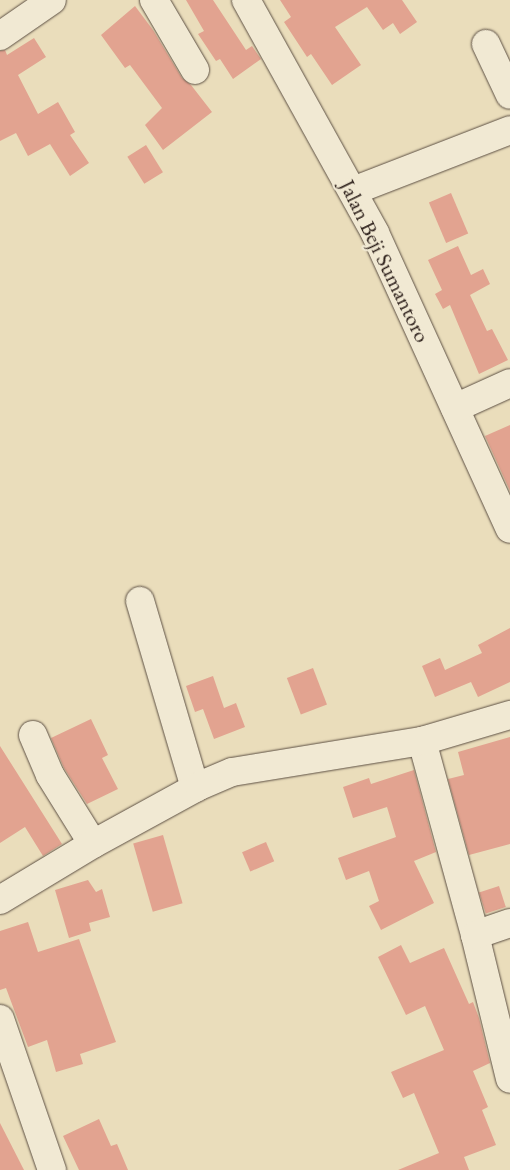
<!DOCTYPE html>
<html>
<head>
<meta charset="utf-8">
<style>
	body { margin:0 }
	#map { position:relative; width:510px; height:1170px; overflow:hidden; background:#eaddbb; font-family:"EB Garamond",serif }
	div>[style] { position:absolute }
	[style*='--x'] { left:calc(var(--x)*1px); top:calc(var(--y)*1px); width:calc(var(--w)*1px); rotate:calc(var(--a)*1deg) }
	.building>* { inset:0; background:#e2a390; transform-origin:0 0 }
	.roads { filter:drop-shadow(0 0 1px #5d5044) drop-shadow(0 0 1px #5d5044) }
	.minor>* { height:28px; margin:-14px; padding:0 14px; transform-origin:14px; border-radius:14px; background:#f1e9d3 }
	span { translate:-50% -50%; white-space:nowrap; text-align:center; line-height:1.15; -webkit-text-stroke:4.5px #f1e9d3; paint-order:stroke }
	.street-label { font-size:22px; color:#2e211c }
</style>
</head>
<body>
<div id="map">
	<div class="building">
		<div style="clip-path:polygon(186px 0,213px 0,246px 50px,252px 46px,261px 59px,233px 79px,220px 59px,216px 61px,198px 34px,204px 31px)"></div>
		<div style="clip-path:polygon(280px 0,402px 0,417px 22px,400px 34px,393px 23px,383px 30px,367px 7px,335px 27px,361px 65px,332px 85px,311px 54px,307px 57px,284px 22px,291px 17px)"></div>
		<div style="clip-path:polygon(135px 6px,153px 30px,182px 78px,191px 85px,212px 112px,163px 150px,145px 125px,162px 108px,130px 65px,125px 68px,101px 35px)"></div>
		<div style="clip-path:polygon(34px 38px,46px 57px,18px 75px,38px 114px,58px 102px,75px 132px,70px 135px,89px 163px,70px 176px,50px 144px,28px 156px,16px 133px,0 141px,0 51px,5px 50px,7px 55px)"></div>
		<div style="left:146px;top:145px;width:32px;height:22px;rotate:58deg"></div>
		<div style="left:451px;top:193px;width:44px;height:24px;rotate:67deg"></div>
		<div style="clip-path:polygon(458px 246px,471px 275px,483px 269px,490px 284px,470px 295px,487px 331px,492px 329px,508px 360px,479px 374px,450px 305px,443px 309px,435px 294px,442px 290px,428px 260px)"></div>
		<div style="clip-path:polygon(510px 425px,510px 491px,485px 436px)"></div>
		<div style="clip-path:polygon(510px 628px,510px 682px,478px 697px,471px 682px,435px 697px,422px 666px,440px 658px,445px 670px,482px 653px,478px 645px)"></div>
		<div style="left:313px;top:668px;width:39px;height:28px;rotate:69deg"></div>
		<div style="clip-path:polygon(213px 676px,224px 708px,236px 703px,245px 727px,214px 739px,203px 709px,195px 712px,186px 686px)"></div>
		<div style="clip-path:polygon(91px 719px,108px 755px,102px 758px,118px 789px,87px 804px,64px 768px,51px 738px)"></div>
		<div style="clip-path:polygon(510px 737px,510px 844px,469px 855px,448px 779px,464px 775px,458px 752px)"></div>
		<div style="clip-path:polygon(0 746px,62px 844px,43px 856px,25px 827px,0 843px)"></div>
		<div style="clip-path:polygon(414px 770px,436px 852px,414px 861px,434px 903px,381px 930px,369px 906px,379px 901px,369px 871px,346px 880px,338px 858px,396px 837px,387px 807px,353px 818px,343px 787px,369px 778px,371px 784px)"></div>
		<div style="left:163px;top:835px;width:71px;height:31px;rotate:74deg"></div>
		<div style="left:266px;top:842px;width:21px;height:26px;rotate:67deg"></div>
		<div style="clip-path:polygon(88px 880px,96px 892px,102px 889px,110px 917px,89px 923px,91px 931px,69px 938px,55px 890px)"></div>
		<div style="left:499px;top:886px;width:22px;height:21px;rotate:72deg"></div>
		<div style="clip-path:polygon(28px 922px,38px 952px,79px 939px,116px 1042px,80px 1054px,83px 1064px,56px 1072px,47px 1040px,28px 1047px,6px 988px,0 990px,0 931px)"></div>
		<div style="clip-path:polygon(401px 945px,410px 963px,444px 948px,469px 1004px,473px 1002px,479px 1018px,490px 1063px,473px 1071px,488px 1107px,482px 1110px,496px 1145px,464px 1157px,469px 1170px,398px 1170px,439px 1153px,414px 1093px,403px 1098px,391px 1072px,444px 1050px,425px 1006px,406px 1015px,378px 957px)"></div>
		<div style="clip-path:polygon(99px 1119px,111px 1146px,117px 1144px,128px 1170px,79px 1170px,63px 1136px)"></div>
		<div style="clip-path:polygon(0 1123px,24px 1170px,0 1170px)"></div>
	</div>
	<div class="roads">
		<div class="minor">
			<div style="--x:154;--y:0;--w:81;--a:59.6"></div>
			<div style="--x:246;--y:0;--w:266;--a:61"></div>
			<div style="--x:375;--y:233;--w:325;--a:65.5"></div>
			<div style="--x:0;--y:36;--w:63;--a:-34.7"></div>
			<div style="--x:486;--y:44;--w:56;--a:64.8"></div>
			<div style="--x:353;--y:191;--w:168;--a:-21.2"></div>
			<div style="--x:455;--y:408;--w:60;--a:-24.4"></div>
			<div style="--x:140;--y:601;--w:195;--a:73.6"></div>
			<div style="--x:33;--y:735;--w:43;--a:67"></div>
			<div style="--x:50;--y:775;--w:81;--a:58.1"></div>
			<div style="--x:422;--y:741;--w:201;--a:74.7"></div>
			<div style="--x:475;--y:935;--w:148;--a:76.3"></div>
			<div style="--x:0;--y:900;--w:109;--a:-31.1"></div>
			<div style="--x:93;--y:844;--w:121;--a:-28.7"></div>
			<div style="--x:199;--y:786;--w:36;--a:-23"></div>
			<div style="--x:232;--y:772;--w:193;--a:-9.3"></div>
			<div style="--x:422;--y:741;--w:92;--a:-16.5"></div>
			<div style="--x:475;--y:935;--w:37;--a:-19"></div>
			<div style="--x:0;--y:1019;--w:160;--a:71"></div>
		</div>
	</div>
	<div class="street-label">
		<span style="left:385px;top:261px;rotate:64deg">Jalan Beji Sumantoro</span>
	</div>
</div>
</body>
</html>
